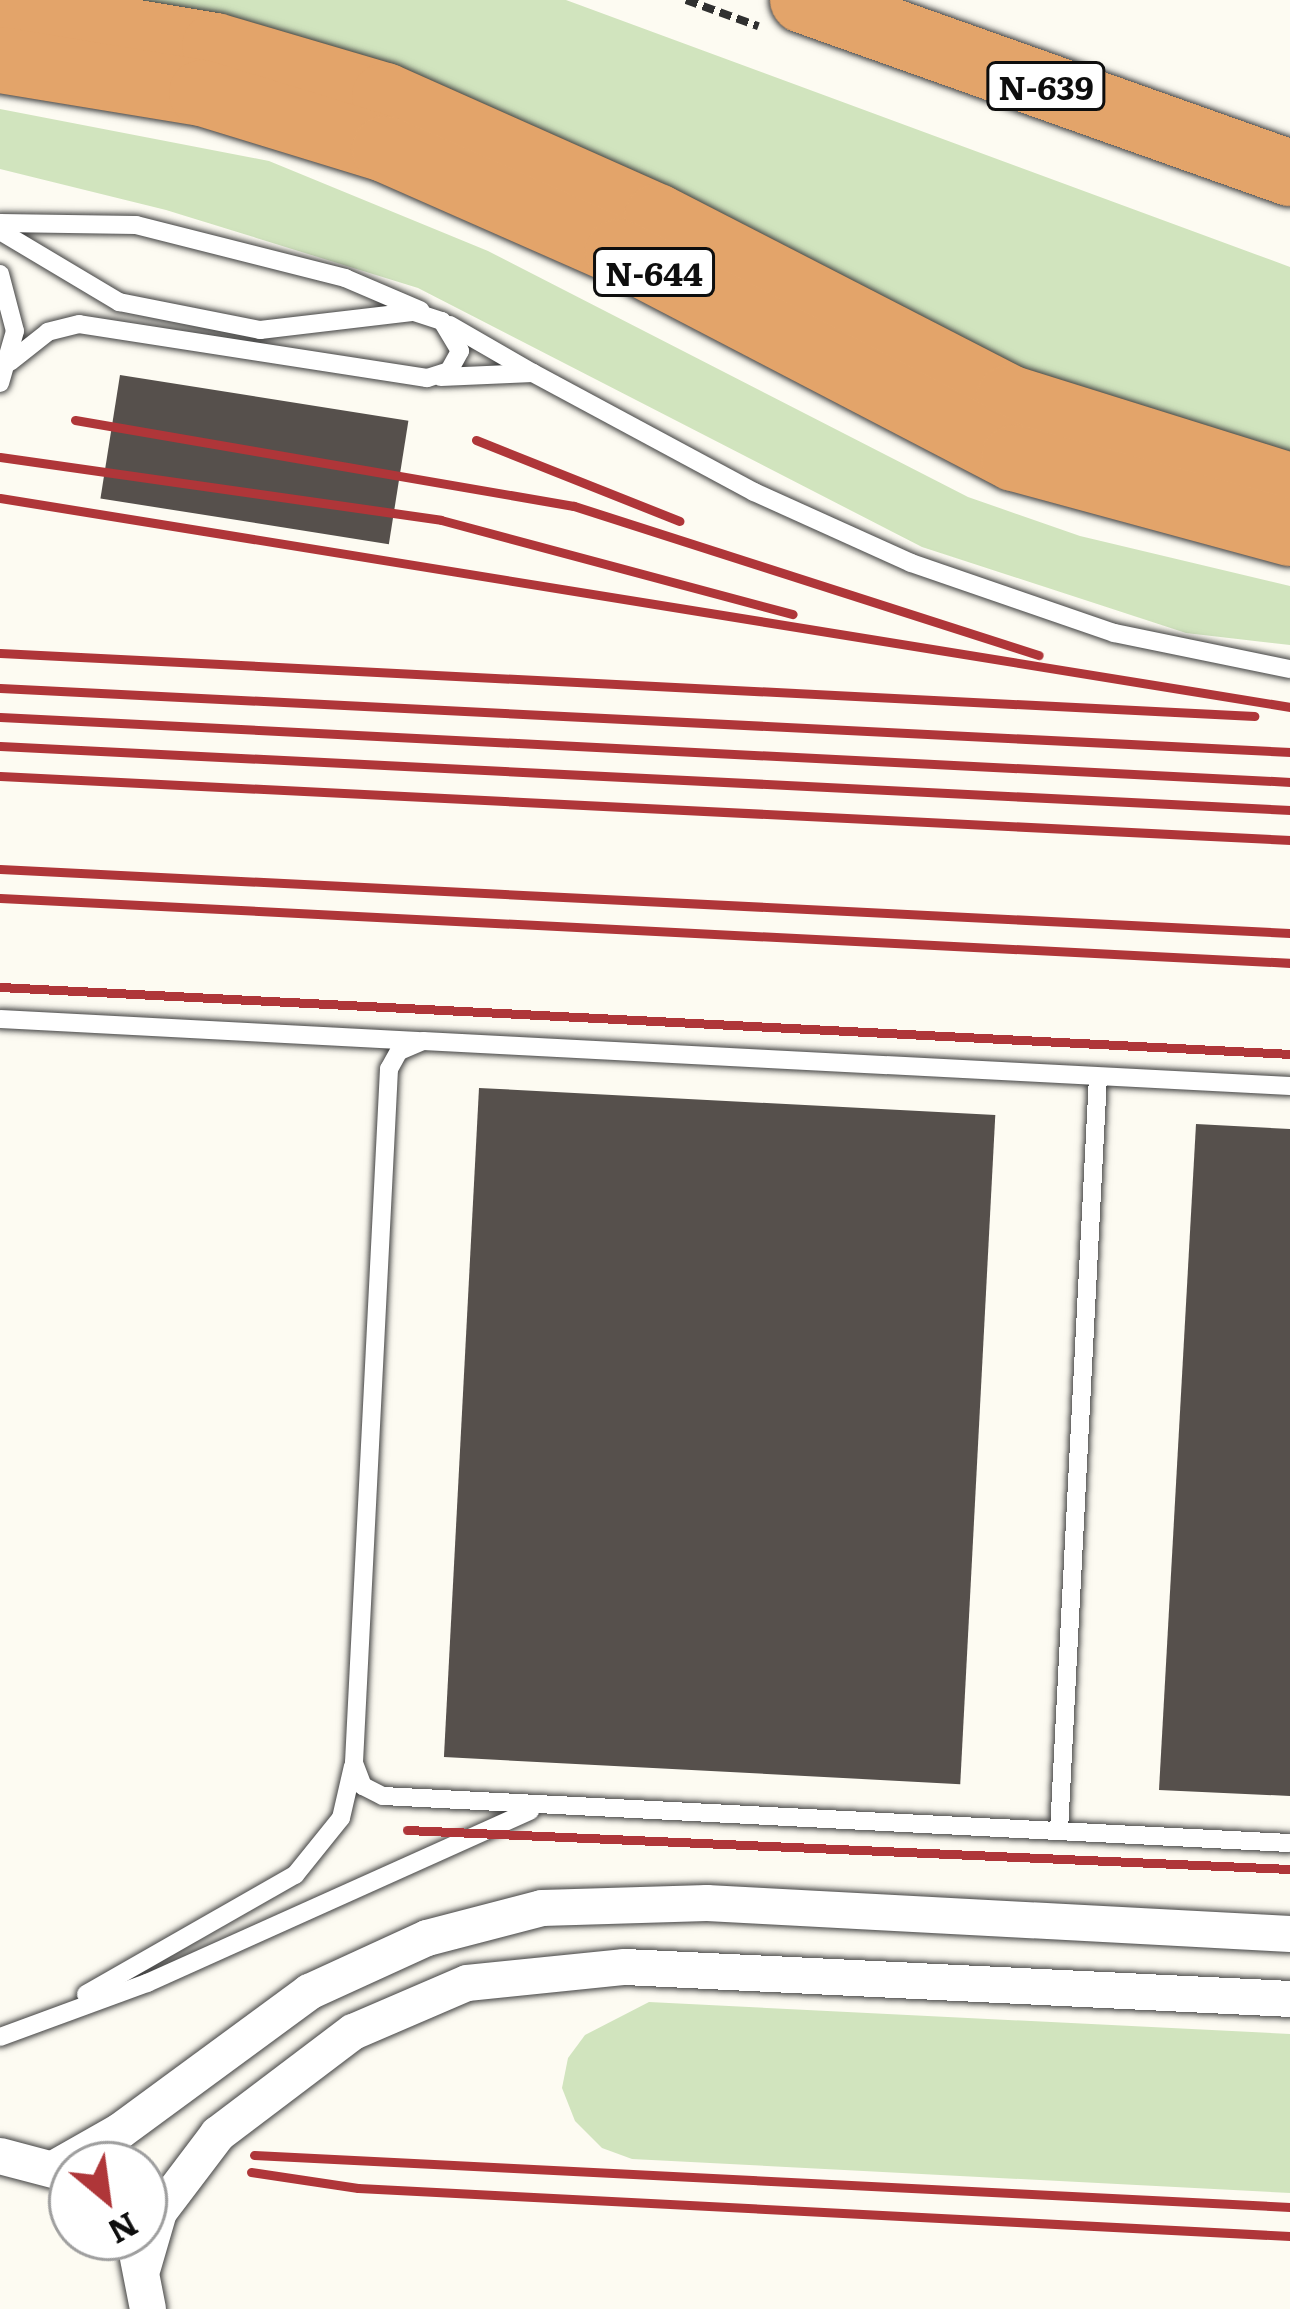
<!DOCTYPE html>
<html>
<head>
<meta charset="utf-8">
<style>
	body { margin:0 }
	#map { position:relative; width:1290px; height:2309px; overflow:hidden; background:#fdfbf2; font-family:Literata,serif }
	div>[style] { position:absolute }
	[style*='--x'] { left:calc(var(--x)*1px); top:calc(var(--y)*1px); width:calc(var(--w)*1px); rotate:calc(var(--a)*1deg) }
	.green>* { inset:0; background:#d1e4be }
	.building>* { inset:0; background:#56504c; transform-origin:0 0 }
	.path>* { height:8px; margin-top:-4px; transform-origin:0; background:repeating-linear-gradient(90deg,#303030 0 12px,transparent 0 18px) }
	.roads { filter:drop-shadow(0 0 3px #414141) drop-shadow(0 0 3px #414141) }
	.lane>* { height:18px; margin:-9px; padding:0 9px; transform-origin:9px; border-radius:9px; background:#fff }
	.street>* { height:36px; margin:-18px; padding:0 18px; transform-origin:18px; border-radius:18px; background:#fff }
	.highway>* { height:66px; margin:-33px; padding:0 33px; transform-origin:33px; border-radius:33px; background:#e3a46a }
	.rail>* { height:9px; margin:-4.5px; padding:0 4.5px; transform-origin:4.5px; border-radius:4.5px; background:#af3639 }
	span { translate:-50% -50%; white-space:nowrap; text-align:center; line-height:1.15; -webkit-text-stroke:12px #fff; paint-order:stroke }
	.shield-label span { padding:3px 9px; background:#fff; border:3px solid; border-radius:9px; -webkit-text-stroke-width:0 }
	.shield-label { font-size:33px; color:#0e0e0e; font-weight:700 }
	.north { position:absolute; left:48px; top:2141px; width:120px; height:120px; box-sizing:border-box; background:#fff; border:3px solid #9f9f9f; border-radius:50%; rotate:151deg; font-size:33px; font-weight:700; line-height:48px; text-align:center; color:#0e0e0e }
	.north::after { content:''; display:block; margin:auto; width:42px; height:54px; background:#af3639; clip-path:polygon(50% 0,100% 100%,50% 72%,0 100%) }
</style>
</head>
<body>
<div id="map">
	<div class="green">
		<div style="clip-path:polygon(122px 0,566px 0,1290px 267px,1290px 456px,987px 366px,541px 129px,232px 21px)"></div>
		<div style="clip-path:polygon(0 109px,269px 161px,488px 251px,968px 497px,1080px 536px,1290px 586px,1290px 645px,1186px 633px,922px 547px,418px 288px,166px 210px,0 169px)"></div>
		<div style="clip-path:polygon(649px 2002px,1290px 2034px,1290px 2193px,632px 2159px,602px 2148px,575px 2121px,562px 2088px,568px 2058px,585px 2035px)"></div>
	</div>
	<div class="building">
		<div style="left:120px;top:375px;width:292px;height:125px;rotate:9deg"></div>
		<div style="left:479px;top:1088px;width:517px;height:670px;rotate:3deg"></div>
		<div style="clip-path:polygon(1196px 1124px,1290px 1129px,1290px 1796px,1159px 1790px)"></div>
	</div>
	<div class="path">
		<div style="--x:686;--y:0;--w:77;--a:19.9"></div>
	</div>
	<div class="roads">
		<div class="lane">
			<div style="--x:0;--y:223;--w:136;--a:0.8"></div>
			<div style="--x:136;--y:225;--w:216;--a:14.2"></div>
			<div style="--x:345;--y:278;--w:82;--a:23.1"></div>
			<div style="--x:0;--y:231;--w:139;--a:30.8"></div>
			<div style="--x:119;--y:302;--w:144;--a:11.2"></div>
			<div style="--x:260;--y:330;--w:155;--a:-6.7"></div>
			<div style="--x:414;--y:312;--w:29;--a:18"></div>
			<div style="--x:442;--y:321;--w:35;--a:59"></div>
			<div style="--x:460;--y:351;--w:23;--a:119"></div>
			<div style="--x:449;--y:371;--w:23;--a:162"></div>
			<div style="--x:427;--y:378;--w:352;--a:-171.2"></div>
			<div style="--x:79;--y:324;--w:32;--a:166"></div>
			<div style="--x:48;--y:332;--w:48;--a:141.7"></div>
			<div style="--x:0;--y:274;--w:59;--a:75.3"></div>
			<div style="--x:15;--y:331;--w:54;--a:106.1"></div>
			<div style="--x:533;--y:373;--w:251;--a:28.3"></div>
			<div style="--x:754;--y:492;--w:172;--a:24.3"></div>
			<div style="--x:911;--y:563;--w:215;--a:19"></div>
			<div style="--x:1114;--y:633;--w:180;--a:11.6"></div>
			<div style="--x:441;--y:377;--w:92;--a:-2.5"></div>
			<div style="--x:533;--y:373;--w:96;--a:-150"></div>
			<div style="--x:0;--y:1019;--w:419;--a:3"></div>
			<div style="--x:1290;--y:1086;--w:868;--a:-177.03"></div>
			<div style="--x:423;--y:1041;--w:26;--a:157"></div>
			<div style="--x:399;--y:1051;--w:21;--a:119"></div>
			<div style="--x:389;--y:1069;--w:695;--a:92.89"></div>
			<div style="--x:354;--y:1763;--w:25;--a:69"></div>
			<div style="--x:363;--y:1786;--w:22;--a:27"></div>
			<div style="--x:383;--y:1796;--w:908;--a:2.97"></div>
			<div style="--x:1059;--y:1831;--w:755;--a:-87.04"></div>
			<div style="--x:86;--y:1994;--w:241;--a:-29.7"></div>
			<div style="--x:295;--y:1875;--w:73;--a:-51.1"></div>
			<div style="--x:341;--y:1818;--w:53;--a:-77"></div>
			<div style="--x:0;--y:2037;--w:157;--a:-20.2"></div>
			<div style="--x:147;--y:1983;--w:420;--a:-24.2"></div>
		</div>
		<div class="street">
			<div style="--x:0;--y:2156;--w:74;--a:14.8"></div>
			<div style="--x:57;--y:2167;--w:73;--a:-29.7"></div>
			<div style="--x:120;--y:2131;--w:235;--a:-36.3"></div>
			<div style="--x:309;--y:1992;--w:130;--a:-24.6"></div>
			<div style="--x:427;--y:1938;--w:119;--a:-14.6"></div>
			<div style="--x:542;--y:1908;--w:165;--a:-1.7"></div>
			<div style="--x:707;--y:1903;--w:584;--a:3.04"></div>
			<div style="--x:136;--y:2248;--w:62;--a:78.9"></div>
			<div style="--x:143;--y:2267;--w:57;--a:-73.8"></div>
			<div style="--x:159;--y:2212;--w:98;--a:-52.9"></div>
			<div style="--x:218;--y:2134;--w:169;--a:-37.1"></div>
			<div style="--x:353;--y:2032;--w:124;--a:-23.3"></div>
			<div style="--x:467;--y:1983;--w:159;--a:-5.8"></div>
			<div style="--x:625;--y:1967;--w:666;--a:2.75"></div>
		</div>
		<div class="highway">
			<div style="--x:803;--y:0;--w:517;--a:19.56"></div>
			<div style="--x:0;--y:10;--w:218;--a:9.5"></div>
			<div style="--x:215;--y:46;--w:177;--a:16.4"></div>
			<div style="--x:385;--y:96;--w:298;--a:24"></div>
			<div style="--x:657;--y:217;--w:396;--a:27.2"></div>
			<div style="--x:1009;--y:398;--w:294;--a:17.4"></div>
			<div style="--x:0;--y:60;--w:205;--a:9.3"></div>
			<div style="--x:202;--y:93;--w:191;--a:17"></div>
			<div style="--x:385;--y:149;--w:255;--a:23.8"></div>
			<div style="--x:618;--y:252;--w:446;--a:27.5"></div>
			<div style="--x:1014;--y:458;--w:286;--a:15.2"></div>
		</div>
	</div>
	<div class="rail">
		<div style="--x:75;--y:420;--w:506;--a:9.78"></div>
		<div style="--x:574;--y:506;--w:488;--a:17.8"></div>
		<div style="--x:476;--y:440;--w:219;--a:21.7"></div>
		<div style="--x:0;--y:457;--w:445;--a:8.1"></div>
		<div style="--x:441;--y:520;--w:364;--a:15"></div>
		<div style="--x:0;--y:498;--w:1307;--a:9.2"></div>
		<div style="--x:0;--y:653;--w:1256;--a:2.88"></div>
		<div style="--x:0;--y:688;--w:1292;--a:2.84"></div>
		<div style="--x:0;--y:717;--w:1292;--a:2.88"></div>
		<div style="--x:0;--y:746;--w:1292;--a:2.84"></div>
		<div style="--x:0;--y:776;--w:1292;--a:2.84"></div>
		<div style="--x:0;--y:869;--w:1292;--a:2.84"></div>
		<div style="--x:0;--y:898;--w:1292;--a:2.88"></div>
		<div style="--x:0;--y:987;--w:1292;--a:2.97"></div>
		<div style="--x:407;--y:1830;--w:884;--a:2.53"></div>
		<div style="--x:254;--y:2155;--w:1037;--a:2.87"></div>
		<div style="--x:251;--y:2172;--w:108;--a:8.5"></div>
		<div style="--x:358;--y:2188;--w:933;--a:2.95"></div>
	</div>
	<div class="shield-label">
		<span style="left:1046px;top:86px">N-639</span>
		<span style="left:654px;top:272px">N-644</span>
	</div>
	<div class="north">N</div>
</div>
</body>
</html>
